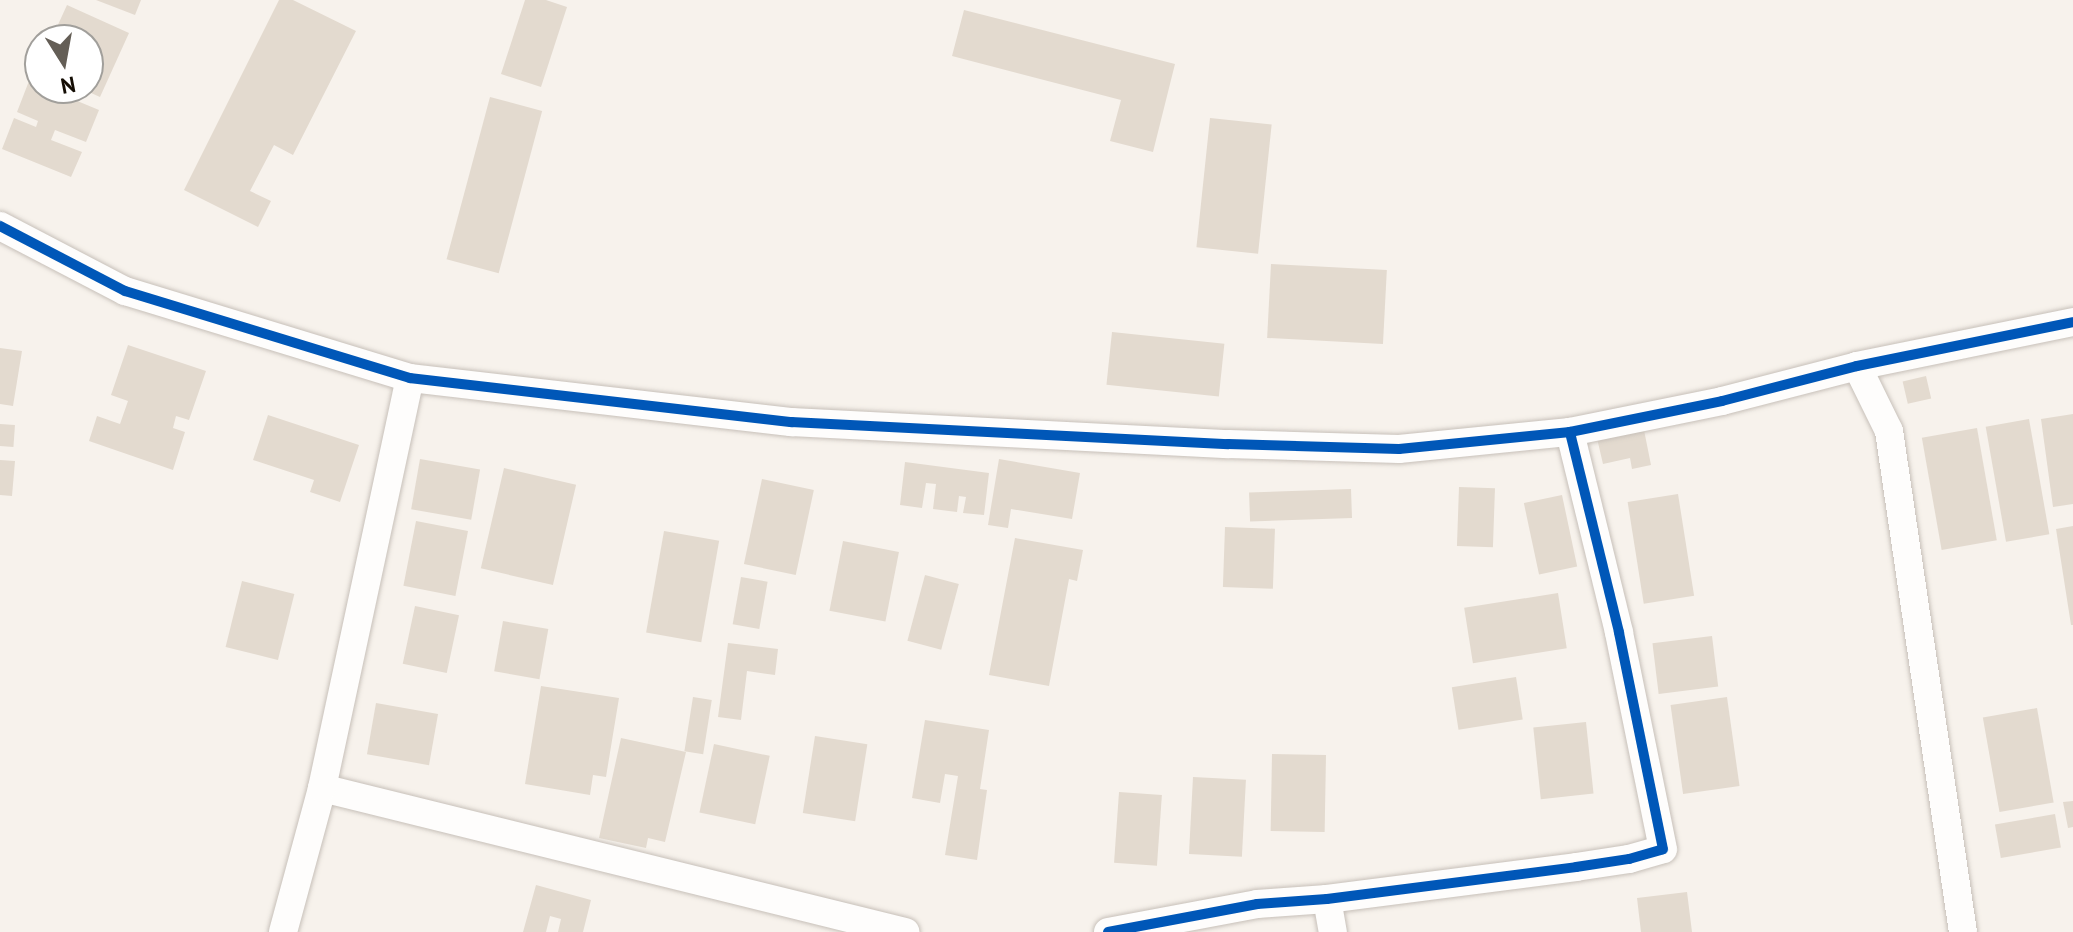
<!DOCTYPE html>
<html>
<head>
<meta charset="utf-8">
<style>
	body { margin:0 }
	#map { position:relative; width:2073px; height:932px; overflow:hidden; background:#f7f2ec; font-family:"PT Sans",sans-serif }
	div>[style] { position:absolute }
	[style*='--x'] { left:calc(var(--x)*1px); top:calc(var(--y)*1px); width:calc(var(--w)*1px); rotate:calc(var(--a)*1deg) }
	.building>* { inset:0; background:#e3dacf; transform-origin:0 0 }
	.roads { filter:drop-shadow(0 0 2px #c7c0b9) drop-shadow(0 0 2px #c7c0b9) }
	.street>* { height:28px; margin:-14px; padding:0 14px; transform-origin:14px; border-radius:14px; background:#fefdfc }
	.cycleway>* { height:10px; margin:-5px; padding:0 5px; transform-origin:5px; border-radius:5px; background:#0057b8 }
	span { translate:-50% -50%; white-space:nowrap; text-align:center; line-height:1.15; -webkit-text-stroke:6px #fff; paint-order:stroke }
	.north { position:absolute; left:24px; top:24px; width:80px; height:80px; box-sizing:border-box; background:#fff; border:2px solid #a19f9b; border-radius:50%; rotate:169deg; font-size:22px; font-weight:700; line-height:32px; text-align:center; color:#150e05 }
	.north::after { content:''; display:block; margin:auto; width:28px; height:36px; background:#645e56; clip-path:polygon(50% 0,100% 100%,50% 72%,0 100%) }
</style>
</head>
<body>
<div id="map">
	<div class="building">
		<div style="clip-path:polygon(96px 0,141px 0,135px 15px)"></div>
		<div style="clip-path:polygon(279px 0,293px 0,356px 31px,293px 155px,274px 145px,250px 191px,271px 201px,258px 227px,184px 190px)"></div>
		<div style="clip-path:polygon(525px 0,546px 0,567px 7px,541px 87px,501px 74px)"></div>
		<div style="clip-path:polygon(67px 5px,129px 33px,100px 97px,80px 88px,88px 88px,88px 40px,51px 40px)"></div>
		<div style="clip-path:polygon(964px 10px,1175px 64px,1153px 152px,1110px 141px,1121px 100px,952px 56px)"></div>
		<div style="clip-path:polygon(29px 81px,99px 110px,86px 142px,55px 130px,51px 140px,82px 152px,71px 177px,2px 149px,14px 118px,36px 127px,38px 121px,17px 112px)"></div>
		<div style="left:490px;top:97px;width:54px;height:168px;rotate:15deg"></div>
		<div style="left:1210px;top:118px;width:62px;height:130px;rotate:6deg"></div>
		<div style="left:1271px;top:264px;width:116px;height:74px;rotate:3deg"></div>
		<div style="left:1112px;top:332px;width:113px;height:53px;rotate:6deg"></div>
		<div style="clip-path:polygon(128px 345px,206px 371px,189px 420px,176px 416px,173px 428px,185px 432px,173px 470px,89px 441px,97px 416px,120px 424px,128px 401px,111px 395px)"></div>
		<div style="clip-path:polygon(0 348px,22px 351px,13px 406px,0 404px)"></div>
		<div style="left:1926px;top:376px;width:23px;height:24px;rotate:77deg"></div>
		<div style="clip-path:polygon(2073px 414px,2073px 504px,2053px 507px,2041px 419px)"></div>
		<div style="clip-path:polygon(268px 415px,359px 445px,340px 502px,310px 492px,314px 480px,253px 460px)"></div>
		<div style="left:2029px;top:419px;width:117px;height:44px;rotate:80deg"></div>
		<div style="left:0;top:424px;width:15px;height:22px;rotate:4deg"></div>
		<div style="clip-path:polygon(1643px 425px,1651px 465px,1632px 469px,1630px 458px,1603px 464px,1596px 434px)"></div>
		<div style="left:1977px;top:428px;width:114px;height:56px;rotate:80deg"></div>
		<div style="left:420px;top:459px;width:61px;height:51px;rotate:10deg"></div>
		<div style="clip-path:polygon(999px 459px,1080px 473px,1072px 519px,1011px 509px,1008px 528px,988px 525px)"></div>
		<div style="clip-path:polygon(0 460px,15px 461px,12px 496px,0 495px)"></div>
		<div style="clip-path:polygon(905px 462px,989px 473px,984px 515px,963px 513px,966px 497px,959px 496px,957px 512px,933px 509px,936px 484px,926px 483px,922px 508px,900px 505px)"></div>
		<div style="left:504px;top:468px;width:74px;height:103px;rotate:13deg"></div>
		<div style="left:762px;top:479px;width:53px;height:87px;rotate:12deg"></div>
		<div style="left:1459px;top:487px;width:36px;height:59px;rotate:2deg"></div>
		<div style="left:1351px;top:489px;width:29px;height:102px;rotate:88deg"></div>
		<div style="left:1678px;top:494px;width:103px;height:51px;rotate:81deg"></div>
		<div style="left:1562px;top:495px;width:73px;height:39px;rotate:78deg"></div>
		<div style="left:416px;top:521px;width:53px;height:66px;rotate:11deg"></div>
		<div style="clip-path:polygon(2073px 526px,2073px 625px,2071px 625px,2056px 529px)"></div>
		<div style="left:1225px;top:527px;width:50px;height:60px;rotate:2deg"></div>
		<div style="left:664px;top:531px;width:56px;height:103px;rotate:10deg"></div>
		<div style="clip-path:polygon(1015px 538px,1083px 550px,1077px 581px,1069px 579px,1049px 686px,989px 675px)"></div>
		<div style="left:843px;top:541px;width:57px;height:71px;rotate:11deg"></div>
		<div style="left:925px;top:575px;width:35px;height:68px;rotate:15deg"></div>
		<div style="left:741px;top:577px;width:27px;height:48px;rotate:10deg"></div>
		<div style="left:242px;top:581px;width:54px;height:68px;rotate:14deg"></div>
		<div style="left:1558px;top:593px;width:56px;height:95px;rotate:81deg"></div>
		<div style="left:415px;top:606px;width:45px;height:59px;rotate:12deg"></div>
		<div style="left:503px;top:621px;width:46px;height:51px;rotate:10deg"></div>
		<div style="left:1712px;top:636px;width:51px;height:60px;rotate:83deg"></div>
		<div style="clip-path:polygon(728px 643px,778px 649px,775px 675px,747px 671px,741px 720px,718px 717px)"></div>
		<div style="left:1516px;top:677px;width:43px;height:65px;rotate:81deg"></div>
		<div style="clip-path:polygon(541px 686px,619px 698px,606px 777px,593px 775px,590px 795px,525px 784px)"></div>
		<div style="left:693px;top:697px;width:19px;height:55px;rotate:9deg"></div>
		<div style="left:1727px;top:697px;width:90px;height:57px;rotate:82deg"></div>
		<div style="left:376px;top:703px;width:63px;height:52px;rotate:10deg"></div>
		<div style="left:2037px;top:708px;width:96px;height:55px;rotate:80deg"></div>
		<div style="clip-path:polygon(925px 720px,989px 730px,980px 789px,987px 790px,977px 860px,945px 855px,958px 776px,945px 774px,940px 803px,912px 798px)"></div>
		<div style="left:1586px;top:722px;width:72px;height:53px;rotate:84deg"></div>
		<div style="left:815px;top:736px;width:53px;height:78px;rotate:9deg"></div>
		<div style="clip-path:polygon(621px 738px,686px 752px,665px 842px,648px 838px,646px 848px,599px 838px)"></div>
		<div style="left:714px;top:744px;width:57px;height:70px;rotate:12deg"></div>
		<div style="left:1272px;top:754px;width:54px;height:77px;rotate:1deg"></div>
		<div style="left:1193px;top:777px;width:53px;height:77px;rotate:3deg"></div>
		<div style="left:1119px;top:792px;width:43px;height:71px;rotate:4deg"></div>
		<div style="clip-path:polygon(2073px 801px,2073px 827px,2068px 828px,2063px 802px)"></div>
		<div style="left:2055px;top:814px;width:34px;height:61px;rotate:80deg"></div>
		<div style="clip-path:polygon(536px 885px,591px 900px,583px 932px,558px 932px,561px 919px,550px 916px,546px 932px,523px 932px)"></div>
		<div style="clip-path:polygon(1687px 892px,1692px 932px,1641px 932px,1637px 898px)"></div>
	</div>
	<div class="roads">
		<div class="street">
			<div style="--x:0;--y:226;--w:141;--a:27.5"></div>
			<div style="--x:125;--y:291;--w:298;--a:17"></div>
			<div style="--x:410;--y:378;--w:384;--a:6.6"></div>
			<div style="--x:791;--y:422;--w:438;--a:2.9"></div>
			<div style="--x:1228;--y:444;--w:171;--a:1.7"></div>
			<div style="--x:1399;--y:449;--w:172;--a:-5.7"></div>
			<div style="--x:1570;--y:432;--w:155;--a:-11.5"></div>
			<div style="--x:1722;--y:401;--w:139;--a:-14.5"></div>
			<div style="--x:1857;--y:366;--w:220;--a:-11.5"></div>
			<div style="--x:1857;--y:366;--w:72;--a:63.8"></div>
			<div style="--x:1889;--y:431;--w:506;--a:81.6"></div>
			<div style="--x:322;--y:788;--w:601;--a:13.87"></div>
			<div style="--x:1327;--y:899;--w:34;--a:80"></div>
			<div style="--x:283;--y:932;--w:149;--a:-74.8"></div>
			<div style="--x:322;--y:788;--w:419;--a:-77.9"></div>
			<div style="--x:1108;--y:932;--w:152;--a:-10.6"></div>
			<div style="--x:1257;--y:904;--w:70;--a:-4.1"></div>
			<div style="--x:1327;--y:899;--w:251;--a:-7.3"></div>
			<div style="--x:1576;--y:867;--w:54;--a:-8.6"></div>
			<div style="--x:1629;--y:859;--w:35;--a:-16"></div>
			<div style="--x:1663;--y:849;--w:221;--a:-101.5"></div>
			<div style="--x:1619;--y:632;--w:206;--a:-103.8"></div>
		</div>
	</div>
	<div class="cycleway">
		<div style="--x:0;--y:226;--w:141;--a:27.5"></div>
		<div style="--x:125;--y:291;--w:298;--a:17"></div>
		<div style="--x:410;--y:378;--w:384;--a:6.6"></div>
		<div style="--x:791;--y:422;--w:438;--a:2.9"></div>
		<div style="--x:1228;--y:444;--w:171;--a:1.7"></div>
		<div style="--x:1399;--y:449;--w:172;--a:-5.7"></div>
		<div style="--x:1570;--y:432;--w:155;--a:-11.5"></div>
		<div style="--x:1722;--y:401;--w:139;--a:-14.5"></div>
		<div style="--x:1857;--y:366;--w:220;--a:-11.5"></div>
		<div style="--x:1108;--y:932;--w:152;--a:-10.6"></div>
		<div style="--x:1257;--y:904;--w:70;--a:-4.1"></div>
		<div style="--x:1327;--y:899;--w:251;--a:-7.3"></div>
		<div style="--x:1576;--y:867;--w:54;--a:-8.6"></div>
		<div style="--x:1629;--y:859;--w:35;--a:-16"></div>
		<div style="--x:1663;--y:849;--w:221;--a:-101.5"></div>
		<div style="--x:1619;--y:632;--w:206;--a:-103.8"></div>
	</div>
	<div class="north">N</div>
</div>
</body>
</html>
